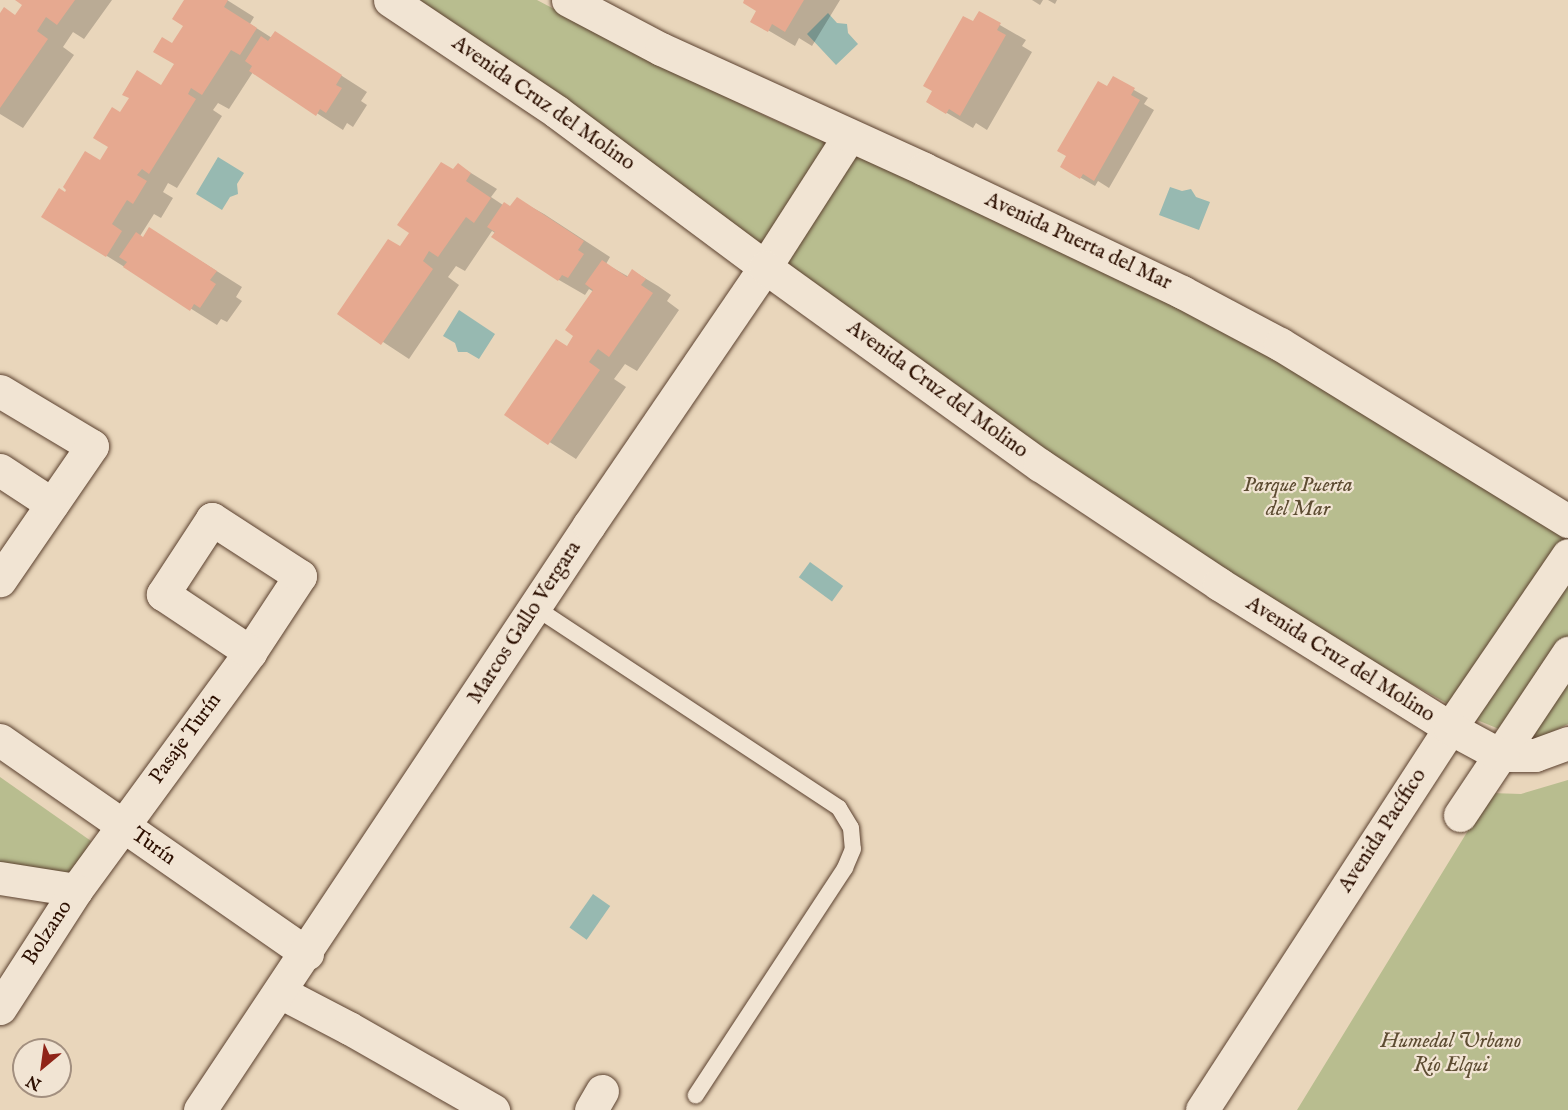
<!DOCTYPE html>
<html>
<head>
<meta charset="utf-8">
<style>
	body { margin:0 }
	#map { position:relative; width:1568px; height:1110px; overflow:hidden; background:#e9d6bb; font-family:"IM FELL English",serif }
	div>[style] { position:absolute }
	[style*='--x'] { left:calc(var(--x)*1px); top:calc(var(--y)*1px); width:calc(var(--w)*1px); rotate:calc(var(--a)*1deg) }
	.green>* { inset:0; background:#b8bd8f }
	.water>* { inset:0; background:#97b9b1; transform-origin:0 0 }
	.shadow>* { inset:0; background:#0003 }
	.building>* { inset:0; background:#e6a990 }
	.roads { filter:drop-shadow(0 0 2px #5b412f) drop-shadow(0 0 2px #5b412f) }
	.lane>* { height:16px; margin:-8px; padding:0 8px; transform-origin:8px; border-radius:8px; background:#f1e4d3 }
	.street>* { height:33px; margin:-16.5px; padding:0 16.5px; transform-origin:16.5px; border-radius:16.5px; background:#f1e4d3 }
	.secondary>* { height:33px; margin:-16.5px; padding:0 16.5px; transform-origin:16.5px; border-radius:16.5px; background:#f1e4d3 }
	span { translate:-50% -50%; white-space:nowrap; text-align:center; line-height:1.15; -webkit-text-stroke:4.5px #f1e4d3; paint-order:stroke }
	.street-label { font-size:21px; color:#2c0f00 }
	.park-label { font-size:21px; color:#5d4c32; font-style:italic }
	.north { position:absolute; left:12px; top:1038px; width:60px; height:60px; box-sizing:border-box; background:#f1e4d3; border:2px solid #a28f7f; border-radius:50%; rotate:209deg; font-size:16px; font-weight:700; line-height:24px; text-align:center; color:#2c0f00 }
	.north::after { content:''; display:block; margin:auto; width:21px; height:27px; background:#8f2418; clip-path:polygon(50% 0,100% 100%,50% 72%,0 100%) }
</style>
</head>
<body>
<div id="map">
	<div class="green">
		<div style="clip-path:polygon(420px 0,537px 0,654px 62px,772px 119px,918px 183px,1175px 305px,1273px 357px,1568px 538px,1568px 724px,1539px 738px,1521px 738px,1477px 720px,1241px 589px,1138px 522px,477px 39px)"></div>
		<div style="clip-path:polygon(0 777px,91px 841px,72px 873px,0 864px)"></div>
		<div style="clip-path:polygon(1568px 780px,1568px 1110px,1297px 1110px,1491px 793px,1521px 794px)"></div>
	</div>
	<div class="water">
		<div style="clip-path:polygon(828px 13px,837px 23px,847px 24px,848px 33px,858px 44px,836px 65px,807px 34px)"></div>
		<div style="clip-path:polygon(218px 157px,244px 173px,237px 184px,238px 194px,230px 197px,222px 210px,196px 194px)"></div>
		<div style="clip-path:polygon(1170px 187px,1182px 191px,1191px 189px,1196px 197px,1210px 202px,1199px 230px,1159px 215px)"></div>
		<div style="clip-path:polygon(459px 310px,495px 334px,479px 359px,467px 352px,458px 352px,455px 343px,443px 336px)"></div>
		<div style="left:810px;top:562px;width:41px;height:19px;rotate:36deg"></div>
		<div style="left:593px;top:894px;width:21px;height:41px;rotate:35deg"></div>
	</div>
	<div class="shadow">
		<div style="clip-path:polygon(17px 0,112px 0,84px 39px,73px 32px,63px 47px,74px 55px,23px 128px,0 114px,0 16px,16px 16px,24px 4px)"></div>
		<div style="clip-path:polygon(186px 0,227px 0,254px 17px,250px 24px,272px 38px,275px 33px,367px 92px,361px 101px,367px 105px,353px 127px,347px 123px,343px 130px,253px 72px,229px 109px,218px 103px,213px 110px,222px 116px,177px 188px,168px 183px,163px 192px,173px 198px,161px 218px,154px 214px,140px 236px,144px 238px,150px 229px,242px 287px,236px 297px,242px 301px,227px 322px,221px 319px,217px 325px,107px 256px,66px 194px,101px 162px,110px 147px,121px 114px,162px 86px,176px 63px,173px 45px,185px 26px)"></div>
		<div style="clip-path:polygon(746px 0,840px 0,812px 46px,799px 38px,795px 46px,752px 21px,758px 10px)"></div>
		<div style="clip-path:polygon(1032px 0,1043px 0,1040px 5px)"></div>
		<div style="clip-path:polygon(1048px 0,1057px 0,1055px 4px)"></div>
		<div style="clip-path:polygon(979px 13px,1026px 40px,1022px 46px,1032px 52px,987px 130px,976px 123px,973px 128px,928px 102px)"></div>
		<div style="clip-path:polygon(1113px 78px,1148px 98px,1144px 104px,1154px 110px,1109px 188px,1098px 181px,1095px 186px,1062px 167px)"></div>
		<div style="clip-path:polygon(458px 165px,497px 189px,491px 197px,503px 205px,511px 208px,517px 199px,544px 214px,610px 257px,606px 264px,629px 277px,633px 271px,658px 286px,671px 295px,667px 301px,679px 310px,637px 371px,625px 364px,614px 379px,626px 387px,576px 459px,506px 414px,568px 347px,576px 336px,594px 292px,589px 289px,585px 295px,559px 280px,493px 236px,495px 233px,492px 231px,465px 271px,456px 266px,448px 277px,459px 285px,409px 359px,339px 313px,401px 248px)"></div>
	</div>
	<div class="building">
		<div style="clip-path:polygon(15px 0,75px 0,57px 25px,46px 17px,37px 31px,48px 39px,0 108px,0 13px,4px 7px,15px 15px,22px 5px)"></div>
		<div style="clip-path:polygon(184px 0,228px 0,224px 7px,257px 28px,240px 55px,231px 50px,202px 95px,191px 88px,188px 94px,196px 99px,149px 174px,142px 169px,137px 175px,147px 181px,133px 204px,127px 200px,112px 224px,122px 231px,106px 257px,41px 217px,59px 188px,65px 192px,66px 190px,63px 187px,85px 151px,100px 160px,108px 147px,93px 138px,112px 107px,120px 112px,129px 98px,122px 95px,137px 70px,161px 85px,174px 64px,153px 52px,162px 37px,172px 43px,183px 26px,172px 19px)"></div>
		<div style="clip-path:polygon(744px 0,804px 0,785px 32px,772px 24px,768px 32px,750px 22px,756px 11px,743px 3px)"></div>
		<div style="clip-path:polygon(979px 11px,1001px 23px,997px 30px,1006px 35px,960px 116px,949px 109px,946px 114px,926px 102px,932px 91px,923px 86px,963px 16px,973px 21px)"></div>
		<div style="clip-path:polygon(275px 31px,342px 75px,336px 85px,342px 88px,326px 113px,320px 109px,316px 116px,249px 71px,252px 66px,245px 61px,261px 36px,268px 41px)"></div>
		<div style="clip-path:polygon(1113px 76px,1135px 88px,1131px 95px,1140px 100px,1094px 181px,1083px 174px,1080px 179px,1060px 167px,1066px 156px,1057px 151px,1098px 81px,1107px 86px)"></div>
		<div style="clip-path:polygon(441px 162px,453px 169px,458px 163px,471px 173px,466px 181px,491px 198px,474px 223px,466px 217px,438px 257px,429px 251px,423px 261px,433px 269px,381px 345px,337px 314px,388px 239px,400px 246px,409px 233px,397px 225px)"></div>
		<div style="clip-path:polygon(517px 197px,584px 241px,578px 250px,584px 254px,568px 278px,562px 275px,558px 281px,491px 237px,495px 232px,487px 227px,504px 202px,510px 206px)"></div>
		<div style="clip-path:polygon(149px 227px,217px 271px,210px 280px,216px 284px,200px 308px,194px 304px,190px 311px,123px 267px,127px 262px,119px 257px,136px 232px,143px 237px)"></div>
		<div style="clip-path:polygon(602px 260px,627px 277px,632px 269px,646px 279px,641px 285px,653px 293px,609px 357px,598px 349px,589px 362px,600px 370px,548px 445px,504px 415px,556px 339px,567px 346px,573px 336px,565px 330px,593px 290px,585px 284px)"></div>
	</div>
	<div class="roads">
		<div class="lane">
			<div style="--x:536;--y:608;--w:363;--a:33.4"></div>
			<div style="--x:839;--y:808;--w:23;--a:59"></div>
			<div style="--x:851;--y:828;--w:21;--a:85"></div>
			<div style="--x:853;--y:849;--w:21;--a:113"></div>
			<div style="--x:845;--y:868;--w:272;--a:123.3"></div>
		</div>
		<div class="street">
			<div style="--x:0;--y:391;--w:107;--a:30.9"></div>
			<div style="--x:92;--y:446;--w:163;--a:124.5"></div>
			<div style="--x:0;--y:470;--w:62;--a:33.2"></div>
			<div style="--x:0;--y:740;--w:374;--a:34.8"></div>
			<div style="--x:1460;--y:815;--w:195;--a:-56.3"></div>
			<div style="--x:0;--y:878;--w:77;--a:9"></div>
			<div style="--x:76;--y:890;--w:295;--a:-53.8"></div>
			<div style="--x:250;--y:652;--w:91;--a:-56.7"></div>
			<div style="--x:300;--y:576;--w:105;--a:-147.1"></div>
			<div style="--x:212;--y:519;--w:90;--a:123.2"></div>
			<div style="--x:163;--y:594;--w:105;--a:33.7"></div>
			<div style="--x:280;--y:992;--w:78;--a:27.6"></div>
			<div style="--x:349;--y:1028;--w:166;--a:29.7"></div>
			<div style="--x:0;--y:1008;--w:140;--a:-57.2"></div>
			<div style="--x:200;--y:1110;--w:703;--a:-56.38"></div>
			<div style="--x:589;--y:525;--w:312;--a:-55.7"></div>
			<div style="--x:765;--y:267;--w:156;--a:-57.3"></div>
			<div style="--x:591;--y:1110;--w:22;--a:-60"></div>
			<div style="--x:1202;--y:1110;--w:455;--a:-57"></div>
			<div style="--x:1450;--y:728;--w:209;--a:-55.7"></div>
		</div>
		<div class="secondary">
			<div style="--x:390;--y:0;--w:201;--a:33.8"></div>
			<div style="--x:557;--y:112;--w:259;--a:36.7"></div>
			<div style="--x:765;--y:267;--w:339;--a:35.8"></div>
			<div style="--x:1040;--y:465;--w:215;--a:33.6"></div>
			<div style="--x:1219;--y:584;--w:272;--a:31.9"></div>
			<div style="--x:1450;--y:728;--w:57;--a:28.4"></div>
			<div style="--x:1500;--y:755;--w:35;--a:0"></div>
			<div style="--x:1535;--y:755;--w:35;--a:-20"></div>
			<div style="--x:568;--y:0;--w:105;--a:27.8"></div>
			<div style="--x:661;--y:49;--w:289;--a:24.5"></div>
			<div style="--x:924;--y:169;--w:286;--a:25.5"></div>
			<div style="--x:1182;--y:292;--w:111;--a:28"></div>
			<div style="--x:1280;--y:344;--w:338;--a:31.6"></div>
		</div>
	</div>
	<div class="street-label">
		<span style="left:543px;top:104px;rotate:35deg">Avenida Cruz del Molino</span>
		<span style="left:1078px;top:242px;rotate:25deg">Avenida Puerta del Mar</span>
		<span style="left:937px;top:390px;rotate:36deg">Avenida Cruz del Molino</span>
		<span style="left:525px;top:623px;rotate:-57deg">Marcos Gallo Vergara</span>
		<span style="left:1340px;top:660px;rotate:32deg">Avenida Cruz del Molino</span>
		<span style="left:186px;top:739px;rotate:-54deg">Pasaje Turín</span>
		<span style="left:1383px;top:831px;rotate:-57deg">Avenida Pacífico</span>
		<span style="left:153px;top:847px;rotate:35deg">Turín</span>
		<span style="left:48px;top:933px;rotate:-57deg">Bolzano</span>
	</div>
	<div class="park-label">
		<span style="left:1298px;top:498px">Parque Puerta<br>del Mar</span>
		<span style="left:1451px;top:1054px">Humedal Urbano<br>Río Elqui</span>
	</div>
	<div class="north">N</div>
</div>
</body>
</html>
